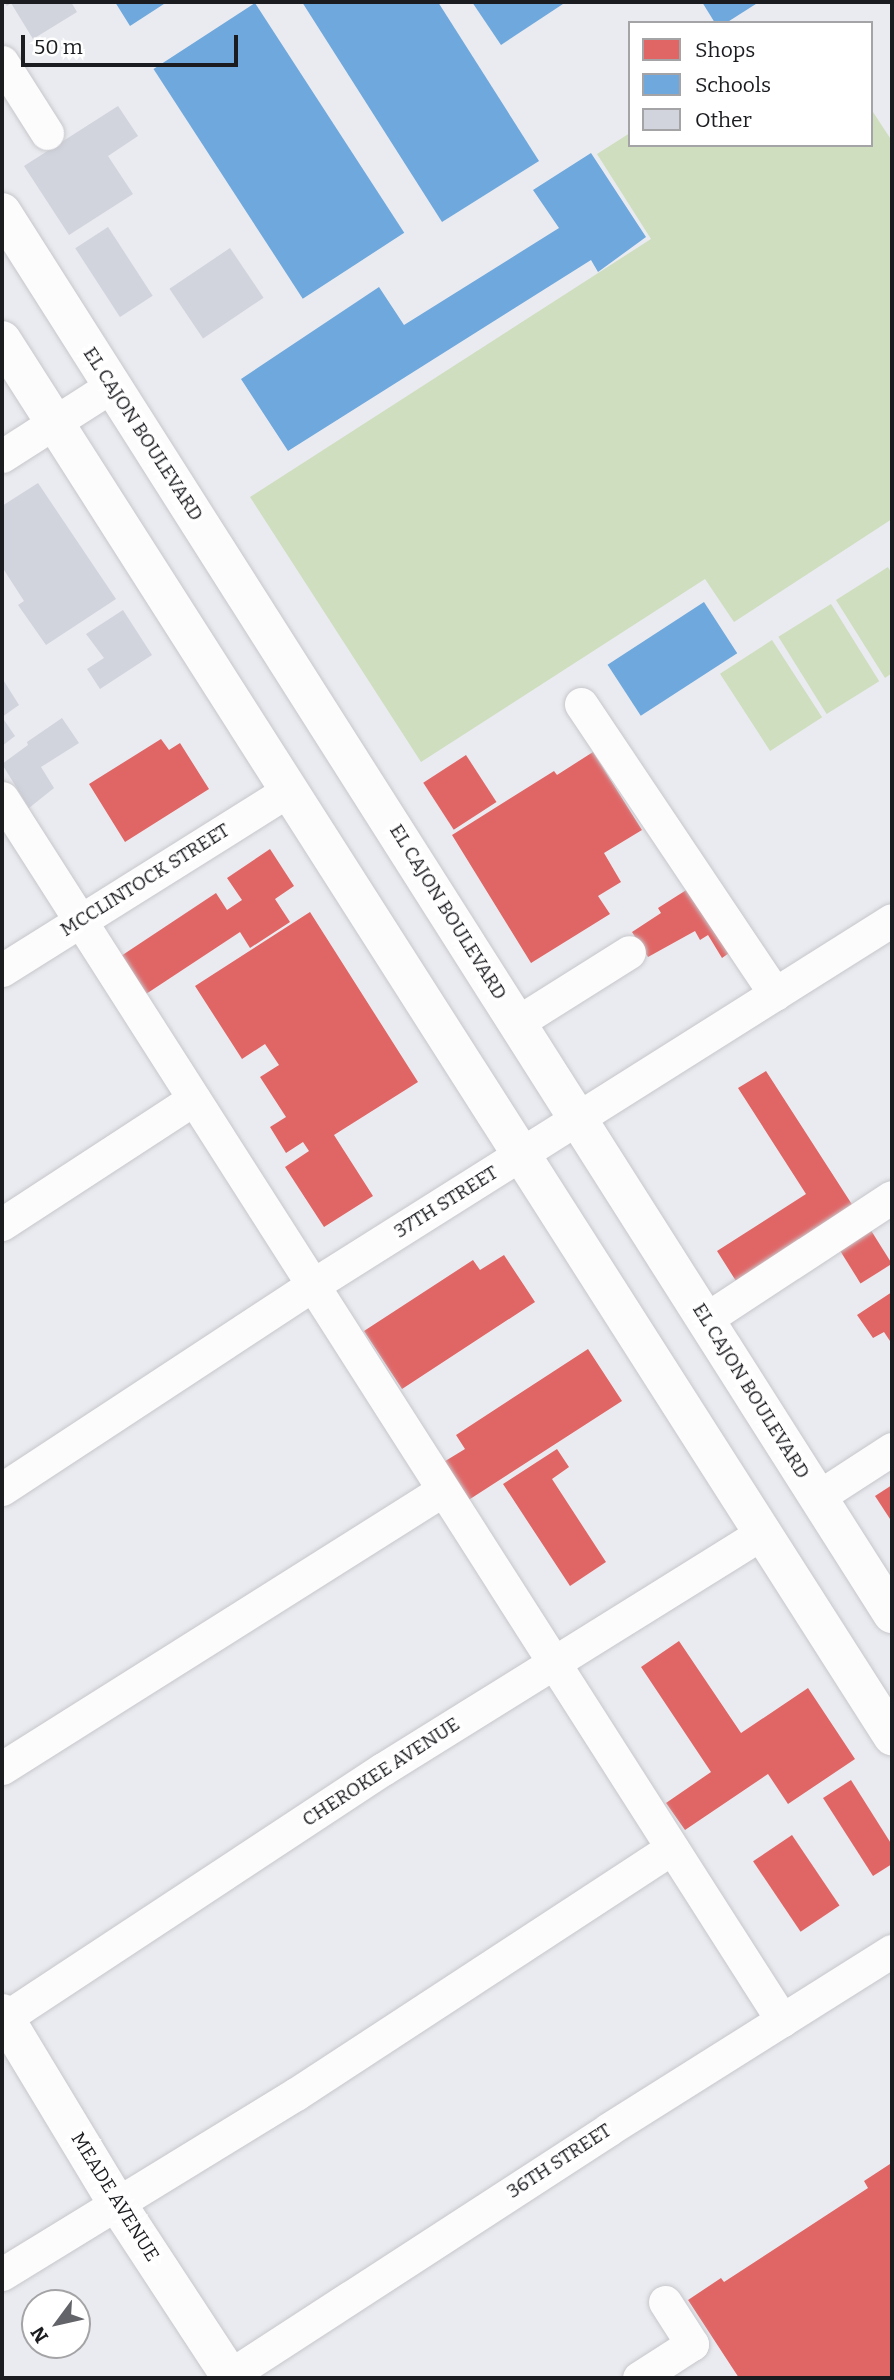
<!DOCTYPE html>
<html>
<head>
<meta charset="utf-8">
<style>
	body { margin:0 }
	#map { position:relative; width:894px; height:2380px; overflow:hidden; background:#eaebf0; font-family:Bitter,serif }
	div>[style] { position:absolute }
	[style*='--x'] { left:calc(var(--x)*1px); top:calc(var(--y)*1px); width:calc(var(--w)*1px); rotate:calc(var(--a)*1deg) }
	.green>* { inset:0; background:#cedebe; transform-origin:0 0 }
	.shops>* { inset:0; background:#e06666; transform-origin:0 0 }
	.schools>* { inset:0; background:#6fa8dc; transform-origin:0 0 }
	.building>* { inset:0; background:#d1d3dd; transform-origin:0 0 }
	.roads { filter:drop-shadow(0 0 2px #c6c7cb) drop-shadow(0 0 2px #c6c7cb) }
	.minor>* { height:33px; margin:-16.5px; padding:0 16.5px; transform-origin:16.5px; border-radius:16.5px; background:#fcfcfd }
	.major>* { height:38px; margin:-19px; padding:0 19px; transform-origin:19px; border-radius:19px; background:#fcfcfd }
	span { translate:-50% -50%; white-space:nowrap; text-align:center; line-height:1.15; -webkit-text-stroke:7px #fff; paint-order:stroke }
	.street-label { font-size:19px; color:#1b1c20 }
	.frame { position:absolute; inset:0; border:4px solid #1b1c20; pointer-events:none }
	.legend { position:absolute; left:628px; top:21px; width:245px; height:126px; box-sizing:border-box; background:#fff; border:2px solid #a4a4a6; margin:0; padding:9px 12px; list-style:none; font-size:21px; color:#1b1c20 }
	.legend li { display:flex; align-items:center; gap:14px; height:35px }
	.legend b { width:35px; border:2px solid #a4a4a6 }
	.north { position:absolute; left:21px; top:2289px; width:70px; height:70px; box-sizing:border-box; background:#fff; border:2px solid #a4a4a6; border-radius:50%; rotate:237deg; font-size:19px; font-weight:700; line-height:28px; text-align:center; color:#1b1c20 }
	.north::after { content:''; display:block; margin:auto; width:24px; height:32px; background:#636469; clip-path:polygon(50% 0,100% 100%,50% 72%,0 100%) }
	.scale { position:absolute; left:21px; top:35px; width:217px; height:32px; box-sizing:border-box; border:4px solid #1b1c20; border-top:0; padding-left:9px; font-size:21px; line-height:24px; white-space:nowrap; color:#1b1c20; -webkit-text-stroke:5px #fff; paint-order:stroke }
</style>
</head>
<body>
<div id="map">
	<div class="green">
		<div style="clip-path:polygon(871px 109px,892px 141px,892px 519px,734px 622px,705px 579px,421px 762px,250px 497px,651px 239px,597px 154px,630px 133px,630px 145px,871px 145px)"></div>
		<div style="clip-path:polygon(888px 567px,892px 574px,892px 673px,885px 678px,836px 600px)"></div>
		<div style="left:831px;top:604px;width:91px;height:62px;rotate:58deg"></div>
		<div style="left:772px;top:640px;width:92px;height:62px;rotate:57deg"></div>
	</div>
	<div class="shops">
		<div style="clip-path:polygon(161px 739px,169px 750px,180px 743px,209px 789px,125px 842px,89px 784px)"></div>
		<div style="clip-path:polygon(593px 752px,642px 830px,604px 853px,621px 882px,598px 896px,610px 914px,531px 963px,452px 835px,554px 771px,557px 775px)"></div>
		<div style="left:466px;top:755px;width:56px;height:51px;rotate:57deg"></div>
		<div style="clip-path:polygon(270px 849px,294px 886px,275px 899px,290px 922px,250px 948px,240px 932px,143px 996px,118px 958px,216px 893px,227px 910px,242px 900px,227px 878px)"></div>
		<div style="clip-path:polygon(691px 887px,732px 951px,722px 958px,708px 935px,700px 940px,695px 931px,648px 957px,632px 932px,661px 913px,658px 908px)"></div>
		<div style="clip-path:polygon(310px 912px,418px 1082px,334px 1135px,373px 1196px,324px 1227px,285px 1167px,309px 1151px,303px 1142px,286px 1153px,270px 1127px,286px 1117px,260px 1077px,279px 1065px,265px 1044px,242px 1059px,195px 986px)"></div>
		<div style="clip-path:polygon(766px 1071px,853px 1206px,736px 1281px,717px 1251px,806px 1194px,738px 1088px)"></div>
		<div style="left:867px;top:1224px;width:47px;height:37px;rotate:58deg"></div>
		<div style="clip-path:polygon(504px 1255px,535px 1302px,402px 1389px,364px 1331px,473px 1260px,480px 1270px)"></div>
		<div style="clip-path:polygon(892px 1292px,892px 1339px,890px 1341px,884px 1332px,873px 1338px,857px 1315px)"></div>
		<div style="clip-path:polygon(588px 1349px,622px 1401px,467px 1501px,442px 1463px,465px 1449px,456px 1435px)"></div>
		<div style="clip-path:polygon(557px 1449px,569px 1467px,552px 1479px,606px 1562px,570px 1586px,503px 1484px)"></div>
		<div style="clip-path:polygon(892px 1485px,892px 1522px,875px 1496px)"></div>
		<div style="clip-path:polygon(679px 1641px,741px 1733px,808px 1688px,855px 1759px,788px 1804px,768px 1774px,685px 1830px,666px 1803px,711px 1772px,641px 1667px)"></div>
		<div style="clip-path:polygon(851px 1780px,892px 1845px,892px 1864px,873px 1876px,823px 1798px)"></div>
		<div style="left:792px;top:1835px;width:85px;height:47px;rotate:56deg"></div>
		<div style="clip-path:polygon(890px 2164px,892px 2378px,739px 2378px,688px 2300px,721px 2278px,724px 2282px,868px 2188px,864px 2181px)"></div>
	</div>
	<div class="schools">
		<div style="clip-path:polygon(115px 2px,167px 2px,130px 26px)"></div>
		<div style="clip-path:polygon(302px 2px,438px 2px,539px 161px,442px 222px)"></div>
		<div style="clip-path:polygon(472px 2px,566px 2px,501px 45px)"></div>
		<div style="clip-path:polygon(702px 2px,759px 2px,726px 23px,715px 23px)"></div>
		<div style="left:255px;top:3px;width:274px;height:121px;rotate:57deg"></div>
		<div style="clip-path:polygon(591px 153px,646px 237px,598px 272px,591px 260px,288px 451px,241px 379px,379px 287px,404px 325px,559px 228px,533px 190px)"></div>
		<div style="left:704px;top:602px;width:61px;height:115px;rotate:57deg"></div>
	</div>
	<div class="building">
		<div style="clip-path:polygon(4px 2px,71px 2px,77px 12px,33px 39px,11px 3px,7px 6px)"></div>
		<div style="clip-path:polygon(118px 106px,138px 136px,108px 156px,133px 194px,69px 235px,24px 166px)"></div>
		<div style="left:108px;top:227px;width:82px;height:39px;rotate:57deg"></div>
		<div style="left:230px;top:248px;width:60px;height:73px;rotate:56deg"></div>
		<div style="clip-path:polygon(38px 483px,116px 599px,46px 645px,18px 605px,24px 601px,4px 570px,2px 572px,2px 506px)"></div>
		<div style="clip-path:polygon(123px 610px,152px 655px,100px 689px,87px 669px,104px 658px,86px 634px)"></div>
		<div style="clip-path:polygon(2px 678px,19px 705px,2px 717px)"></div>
		<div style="clip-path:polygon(2px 717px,15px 736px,2px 746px)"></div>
		<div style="clip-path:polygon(62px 718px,79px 743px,41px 767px,54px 788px,29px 808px,2px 764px,28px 745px,27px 742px)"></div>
	</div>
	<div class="roads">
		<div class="minor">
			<div style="--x:2;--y:62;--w:84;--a:57.6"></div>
			<div style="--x:2;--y:456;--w:132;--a:-32.6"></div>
			<div style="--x:581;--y:704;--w:349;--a:56.2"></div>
			<div style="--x:2;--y:798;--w:1450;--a:57.45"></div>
			<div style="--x:2;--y:970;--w:339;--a:-32.1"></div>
			<div style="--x:518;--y:1022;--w:131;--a:-32.2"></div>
			<div style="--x:2;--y:1224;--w:229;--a:-33.1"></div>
			<div style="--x:706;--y:1319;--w:222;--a:-33.3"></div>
			<div style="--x:2;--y:1489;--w:372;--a:-33.3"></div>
			<div style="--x:313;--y:1285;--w:684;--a:-32.23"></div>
			<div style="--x:818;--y:1497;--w:88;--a:-33"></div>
			<div style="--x:2;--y:1768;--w:521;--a:-32.23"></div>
			<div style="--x:2;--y:2020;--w:456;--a:-33.4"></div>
			<div style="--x:383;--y:1769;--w:446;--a:-31.9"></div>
			<div style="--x:2;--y:2274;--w:345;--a:-31.5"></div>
			<div style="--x:296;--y:2094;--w:449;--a:-33.2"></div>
			<div style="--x:226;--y:2378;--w:457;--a:-33"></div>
			<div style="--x:609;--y:2129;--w:334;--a:-32.2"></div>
			<div style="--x:639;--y:2378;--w:63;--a:-32.7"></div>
			<div style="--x:692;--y:2344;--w:50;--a:-122.7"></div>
		</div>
		<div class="major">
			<div style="--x:2;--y:212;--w:1661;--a:57.59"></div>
			<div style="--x:2;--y:340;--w:1656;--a:57.48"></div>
			<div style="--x:2;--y:2013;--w:221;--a:58.9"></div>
			<div style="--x:116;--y:2202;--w:210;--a:56.8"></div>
		</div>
	</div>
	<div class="street-label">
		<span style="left:143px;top:434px;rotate:57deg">EL CAJON BOULEVARD</span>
		<span style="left:145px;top:880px;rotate:-32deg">MCCLINTOCK STREET</span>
		<span style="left:448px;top:912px;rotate:58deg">EL CAJON BOULEVARD</span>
		<span style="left:446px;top:1202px;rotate:-32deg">37TH STREET</span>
		<span style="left:751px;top:1391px;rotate:58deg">EL CAJON BOULEVARD</span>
		<span style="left:381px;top:1772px;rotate:-33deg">CHEROKEE AVENUE</span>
		<span style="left:559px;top:2161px;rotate:-33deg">36TH STREET</span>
		<span style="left:115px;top:2197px;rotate:58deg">MEADE AVENUE</span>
	</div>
	<div class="frame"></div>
	<ul class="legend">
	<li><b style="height:19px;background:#e06666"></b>Shops</li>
	<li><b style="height:19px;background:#6fa8dc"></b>Schools</li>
	<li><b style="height:19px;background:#d1d3dd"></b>Other</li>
	</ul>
	<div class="north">N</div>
	<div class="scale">50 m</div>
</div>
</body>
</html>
